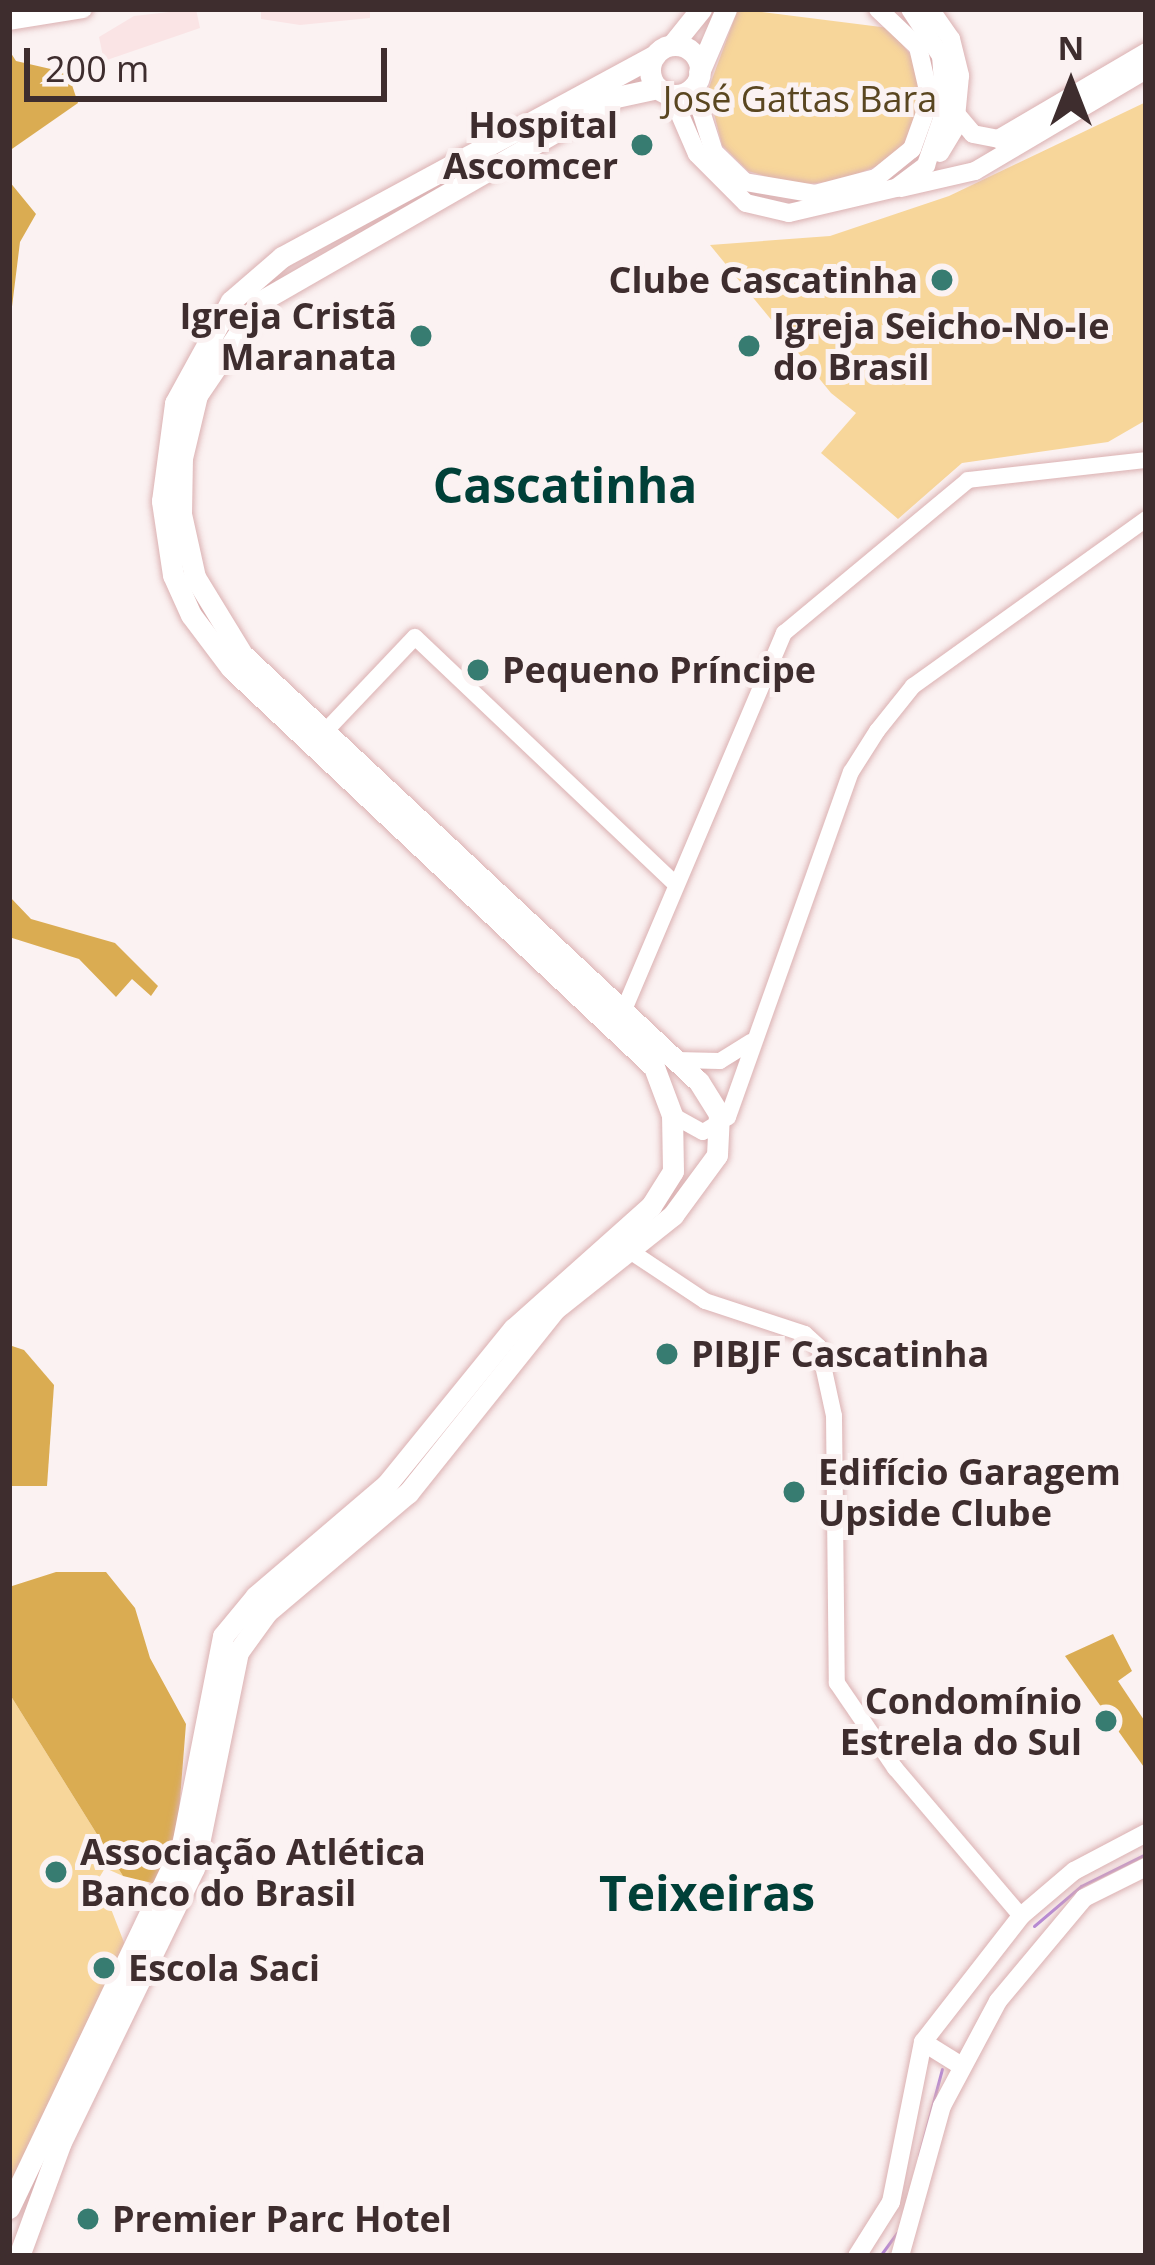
<!DOCTYPE html>
<html>
<head>
<meta charset="utf-8">
<style>
	body { margin:0 }
	#map { position:relative; width:1155px; height:2265px; overflow:hidden; background:#fbf2f2; font-family:"Open Sans",sans-serif }
	div>[style] { position:absolute }
	[style*='--x'] { left:calc(var(--x)*1px); top:calc(var(--y)*1px); width:calc(var(--w)*1px); rotate:calc(var(--a)*1deg) }
	.built>* { inset:0; background:#fae4e5 }
	.green>* { inset:0; background:#f7d69a }
	.forest>* { inset:0; background:#daac52 }
	.stream>* { height:3px; margin:-1.5px; padding:0 1.5px; transform-origin:1.5px; border-radius:1.5px; background:#b588d5 }
	.roads { filter:drop-shadow(0 0 3px #dbb1b2) drop-shadow(0 0 3px #dbb1b2) }
	.tertiary>* { height:16px; margin:-8px; padding:0 8px; transform-origin:8px; border-radius:8px; background:#fff }
	.secondary>* { height:18px; margin:-9px; padding:0 9px; transform-origin:9px; border-radius:9px; background:#fff }
	.primary>* { height:21px; margin:-10.5px; padding:0 10.5px; transform-origin:10.5px; border-radius:10.5px; background:#fff }
	.primary>.ring { margin:-10.5px; padding:0; box-sizing:content-box; background:none; border:21px solid #fff; border-radius:50% }
	.dots>* { width:33px; height:33px; translate:-50% -50%; box-sizing:border-box; border:6px solid #fbf2f2; border-radius:50% }
	span { translate:-50% -50%; white-space:nowrap; text-align:center; line-height:1.15; -webkit-text-stroke:10px #fbf2f2; paint-order:stroke }
	.park-label { font-size:36px; color:#5a4620 }
	.poi-label { font-size:36px; color:#3e2d2e; font-weight:700 }
	.right { translate:-100% -50%; text-align:right }
	.left { translate:0 -50%; text-align:left }
	.district-label { font-size:48px; color:#004038; font-weight:700 }
	.frame { position:absolute; inset:0; border:12px solid #3e2d2e; pointer-events:none }
	.north { position:absolute; left:1011px; top:24px; width:120px; height:120px; -webkit-text-stroke:9px #fbf2f2; paint-order:stroke; rotate:0deg; font-size:33px; font-weight:700; line-height:48px; text-align:center; color:#3e2d2e }
	.north::after { content:''; display:block; margin:auto; width:42px; height:54px; background:#3e2d2e; clip-path:polygon(50% 0,100% 100%,50% 72%,0 100%) }
	.scale { position:absolute; left:24px; top:48px; width:363px; height:54px; box-sizing:border-box; border:6px solid #3e2d2e; border-top:0; padding-left:15px; font-size:36px; line-height:42px; white-space:nowrap; color:#3e2d2e; -webkit-text-stroke:9px #fbf2f2; paint-order:stroke }
</style>
</head>
<body>
<div id="map">
	<div class="built">
		<div style="clip-path:polygon(196px 9px,200px 28px,104px 61px,99px 37px,134px 16px)"></div>
		<div style="clip-path:polygon(261px 9px,370px 9px,370px 18px,300px 25px,261px 19px)"></div>
	</div>
	<div class="green">
		<div style="clip-path:polygon(738px 9px,889px 28px,918px 64px,922px 110px,906px 143px,880px 165px,838px 181px,794px 185px,748px 171px,722px 145px,708px 90px)"></div>
		<div style="clip-path:polygon(1146px 102px,1146px 420px,1108px 442px,962px 463px,898px 519px,821px 453px,856px 413px,831px 393px,710px 245px,830px 236px,949px 196px)"></div>
		<div style="clip-path:polygon(9px 1693px,123px 1876px,105px 1868px,99px 1878px,125px 1945px,9px 2193px)"></div>
	</div>
	<div class="forest">
		<div style="clip-path:polygon(9px 50px,16px 61px,68px 73px,78px 103px,9px 151px)"></div>
		<div style="clip-path:polygon(9px 181px,36px 214px,20px 242px,9px 331px)"></div>
		<div style="clip-path:polygon(9px 896px,31px 919px,115px 943px,158px 986px,151px 996px,132px 979px,116px 997px,79px 959px,9px 937px)"></div>
		<div style="clip-path:polygon(9px 1345px,24px 1350px,54px 1385px,47px 1486px,9px 1486px)"></div>
		<div style="clip-path:polygon(56px 1572px,106px 1572px,135px 1608px,150px 1658px,186px 1724px,178px 1825px,156px 1884px,123px 1876px,9px 1693px,9px 1587px)"></div>
		<div style="clip-path:polygon(1113px 1634px,1132px 1671px,1118px 1681px,1146px 1723px,1146px 1770px,1065px 1656px)"></div>
	</div>
	<div class="stream">
		<div style="--x:1034;--y:1926;--w:62;--a:-40.4"></div>
		<div style="--x:1081;--y:1886;--w:72;--a:-26.2"></div>
		<div style="--x:919;--y:2156;--w:90;--a:-75.2"></div>
		<div style="--x:880;--y:2256;--w:29;--a:-54"></div>
	</div>
	<div class="roads">
		<div class="tertiary">
			<div style="--x:319;--y:738;--w:139;--a:-46.5"></div>
			<div style="--x:415;--y:637;--w:356;--a:43.5"></div>
			<div style="--x:623;--y:1012;--w:412;--a:-67"></div>
			<div style="--x:784;--y:633;--w:239;--a:-39.7"></div>
			<div style="--x:968;--y:480;--w:179;--a:-6.4"></div>
			<div style="--x:676;--y:1060;--w:44;--a:1.3"></div>
			<div style="--x:720;--y:1061;--w:36;--a:-32"></div>
			<div style="--x:672;--y:1115;--w:35;--a:29"></div>
			<div style="--x:703;--y:1132;--w:29;--a:-31"></div>
			<div style="--x:728;--y:1117;--w:366;--a:-70.4"></div>
			<div style="--x:851;--y:772;--w:49;--a:-57.6"></div>
			<div style="--x:877;--y:731;--w:58;--a:-51.3"></div>
			<div style="--x:913;--y:686;--w:287;--a:-35.6"></div>
			<div style="--x:630;--y:1251;--w:90;--a:33.7"></div>
			<div style="--x:705;--y:1301;--w:105;--a:18.3"></div>
			<div style="--x:805;--y:1334;--w:19;--a:43"></div>
			<div style="--x:819;--y:1347;--w:71;--a:77.7"></div>
			<div style="--x:834;--y:1416;--w:267;--a:89.4"></div>
			<div style="--x:837;--y:1683;--w:103;--a:55.7"></div>
			<div style="--x:895;--y:1768;--w:194;--a:49.6"></div>
		</div>
		<div class="secondary">
			<div style="--x:930;--y:9;--w:37;--a:55"></div>
			<div style="--x:951;--y:39;--w:38;--a:76"></div>
			<div style="--x:960;--y:76;--w:52;--a:95.5"></div>
			<div style="--x:955;--y:128;--w:29;--a:121"></div>
			<div style="--x:9;--y:21;--w:75;--a:-9.2"></div>
			<div style="--x:693;--y:86;--w:69;--a:72.3"></div>
			<div style="--x:714;--y:152;--w:43;--a:44.1"></div>
			<div style="--x:745;--y:182;--w:71;--a:9.7"></div>
			<div style="--x:815;--y:194;--w:63;--a:-14.7"></div>
			<div style="--x:876;--y:178;--w:46;--a:-38.9"></div>
			<div style="--x:912;--y:149;--w:53;--a:-70.2"></div>
			<div style="--x:930;--y:99;--w:53;--a:-103"></div>
			<div style="--x:918;--y:47;--w:55;--a:-136.5"></div>
			<div style="--x:671;--y:94;--w:65;--a:66.6"></div>
			<div style="--x:697;--y:154;--w:69;--a:45"></div>
			<div style="--x:746;--y:203;--w:44;--a:13.1"></div>
			<div style="--x:789;--y:213;--w:110;--a:-13.2"></div>
			<div style="--x:896;--y:188;--w:38;--a:-37"></div>
			<div style="--x:926;--y:165;--w:58;--a:-70.9"></div>
			<div style="--x:945;--y:110;--w:54;--a:-94.2"></div>
			<div style="--x:941;--y:56;--w:56;--a:-123.4"></div>
			<div style="--x:958;--y:116;--w:23;--a:50"></div>
			<div style="--x:973;--y:134;--w:25;--a:11"></div>
			<div style="--x:998;--y:139;--w:172;--a:-30.4"></div>
			<div style="--x:901;--y:188;--w:76;--a:-12.9"></div>
			<div style="--x:975;--y:171;--w:199;--a:-30.6"></div>
			<div style="--x:923;--y:2042;--w:44;--a:31.9"></div>
			<div style="--x:857;--y:2256;--w:64;--a:-57.8"></div>
			<div style="--x:891;--y:2202;--w:163;--a:-78.7"></div>
			<div style="--x:923;--y:2042;--w:160;--a:-52.1"></div>
			<div style="--x:1021;--y:1916;--w:70;--a:-40.3"></div>
			<div style="--x:1074;--y:1871;--w:81;--a:-27.8"></div>
			<div style="--x:900;--y:2256;--w:156;--a:-74.4"></div>
			<div style="--x:942;--y:2106;--w:119;--a:-61.9"></div>
			<div style="--x:998;--y:2001;--w:134;--a:-50.1"></div>
			<div style="--x:1084;--y:1898;--w:69;--a:-26.6"></div>
		</div>
		<div class="primary">
			<div style="--x:672;--y:45;--w:46;--a:-51.1"></div>
			<div class="ring" style="left:650px;top:45px;width:29px;height:29px"></div>
			<div style="--x:699;--y:72;--w:69;--a:-66.8"></div>
			<div style="--x:9;--y:2208;--w:402;--a:-64.5"></div>
			<div style="--x:182;--y:1845;--w:213;--a:-78.9"></div>
			<div style="--x:223;--y:1636;--w:52;--a:-50.5"></div>
			<div style="--x:256;--y:1596;--w:172;--a:-40.5"></div>
			<div style="--x:387;--y:1484;--w:200;--a:-50.9"></div>
			<div style="--x:513;--y:1329;--w:185;--a:-41.7"></div>
			<div style="--x:651;--y:1206;--w:41;--a:-57.8"></div>
			<div style="--x:673;--y:1171;--w:56;--a:-91"></div>
			<div style="--x:672;--y:1115;--w:51;--a:-110.6"></div>
			<div style="--x:654;--y:1067;--w:581;--a:-136.67"></div>
			<div style="--x:231;--y:668;--w:66;--a:-127"></div>
			<div style="--x:191;--y:615;--w:44;--a:-114.2"></div>
			<div style="--x:173;--y:575;--w:75;--a:-98.5"></div>
			<div style="--x:162;--y:501;--w:99;--a:-82.4"></div>
			<div style="--x:175;--y:403;--w:116;--a:-61.2"></div>
			<div style="--x:231;--y:301;--w:67;--a:-40.8"></div>
			<div style="--x:282;--y:257;--w:424;--a:-28.4"></div>
			<div style="--x:19;--y:2256;--w:121;--a:-69.8"></div>
			<div style="--x:61;--y:2142;--w:305;--a:-64.1"></div>
			<div style="--x:194;--y:1868;--w:220;--a:-78.5"></div>
			<div style="--x:238;--y:1652;--w:49;--a:-54.1"></div>
			<div style="--x:267;--y:1612;--w:185;--a:-40.2"></div>
			<div style="--x:408;--y:1493;--w:236;--a:-51.4"></div>
			<div style="--x:555;--y:1309;--w:151;--a:-38.5"></div>
			<div style="--x:673;--y:1215;--w:74;--a:-53.7"></div>
			<div style="--x:717;--y:1155;--w:41;--a:-87.2"></div>
			<div style="--x:719;--y:1114;--w:39;--a:-122"></div>
			<div style="--x:698;--y:1081;--w:625;--a:-136.88"></div>
			<div style="--x:242;--y:654;--w:90;--a:-121.4"></div>
			<div style="--x:195;--y:577;--w:65;--a:-102.5"></div>
			<div style="--x:181;--y:514;--w:56;--a:-89"></div>
			<div style="--x:182;--y:458;--w:65;--a:-76.6"></div>
			<div style="--x:197;--y:395;--w:114;--a:-55.8"></div>
			<div style="--x:261;--y:301;--w:409;--a:-29.9"></div>
			<div style="--x:616;--y:97;--w:43;--a:-12.1"></div>
		</div>
	</div>
	<div class="dots">
		<div style="left:642px;top:145px;background:#377c71"></div>
		<div style="left:942px;top:280px;background:#377c71"></div>
		<div style="left:421px;top:336px;background:#377c71"></div>
		<div style="left:749px;top:346px;background:#377c71"></div>
		<div style="left:478px;top:670px;background:#377c71"></div>
		<div style="left:667px;top:1354px;background:#377c71"></div>
		<div style="left:794px;top:1492px;background:#377c71"></div>
		<div style="left:1106px;top:1721px;background:#377c71"></div>
		<div style="left:56px;top:1872px;background:#377c71"></div>
		<div style="left:104px;top:1968px;background:#377c71"></div>
		<div style="left:88px;top:2219px;background:#377c71"></div>
	</div>
	<div class="park-label">
		<span style="left:800px;top:99px">José Gattas Bara</span>
	</div>
	<div class="poi-label">
		<span class="right" style="left:618px;top:145px">Hospital<br>Ascomcer</span>
		<span class="right" style="left:918px;top:280px">Clube Cascatinha</span>
		<span class="right" style="left:397px;top:336px">Igreja Cristã<br>Maranata</span>
		<span class="left" style="left:773px;top:346px">Igreja Seicho-No-Ie<br>do Brasil</span>
		<span class="left" style="left:502px;top:670px">Pequeno Príncipe</span>
		<span class="left" style="left:691px;top:1354px">PIBJF Cascatinha</span>
		<span class="left" style="left:818px;top:1492px">Edifício Garagem<br>Upside Clube</span>
		<span class="right" style="left:1082px;top:1721px">Condomínio<br>Estrela do Sul</span>
		<span class="left" style="left:80px;top:1872px">Associação Atlética<br>Banco do Brasil</span>
		<span class="left" style="left:128px;top:1968px">Escola Saci</span>
		<span class="left" style="left:112px;top:2219px">Premier Parc Hotel</span>
	</div>
	<div class="district-label">
		<span style="left:565px;top:485px">Cascatinha</span>
		<span style="left:707px;top:1893px">Teixeiras</span>
	</div>
	<div class="frame"></div>
	<div class="north">N</div>
	<div class="scale">200 m</div>
</div>
</body>
</html>
